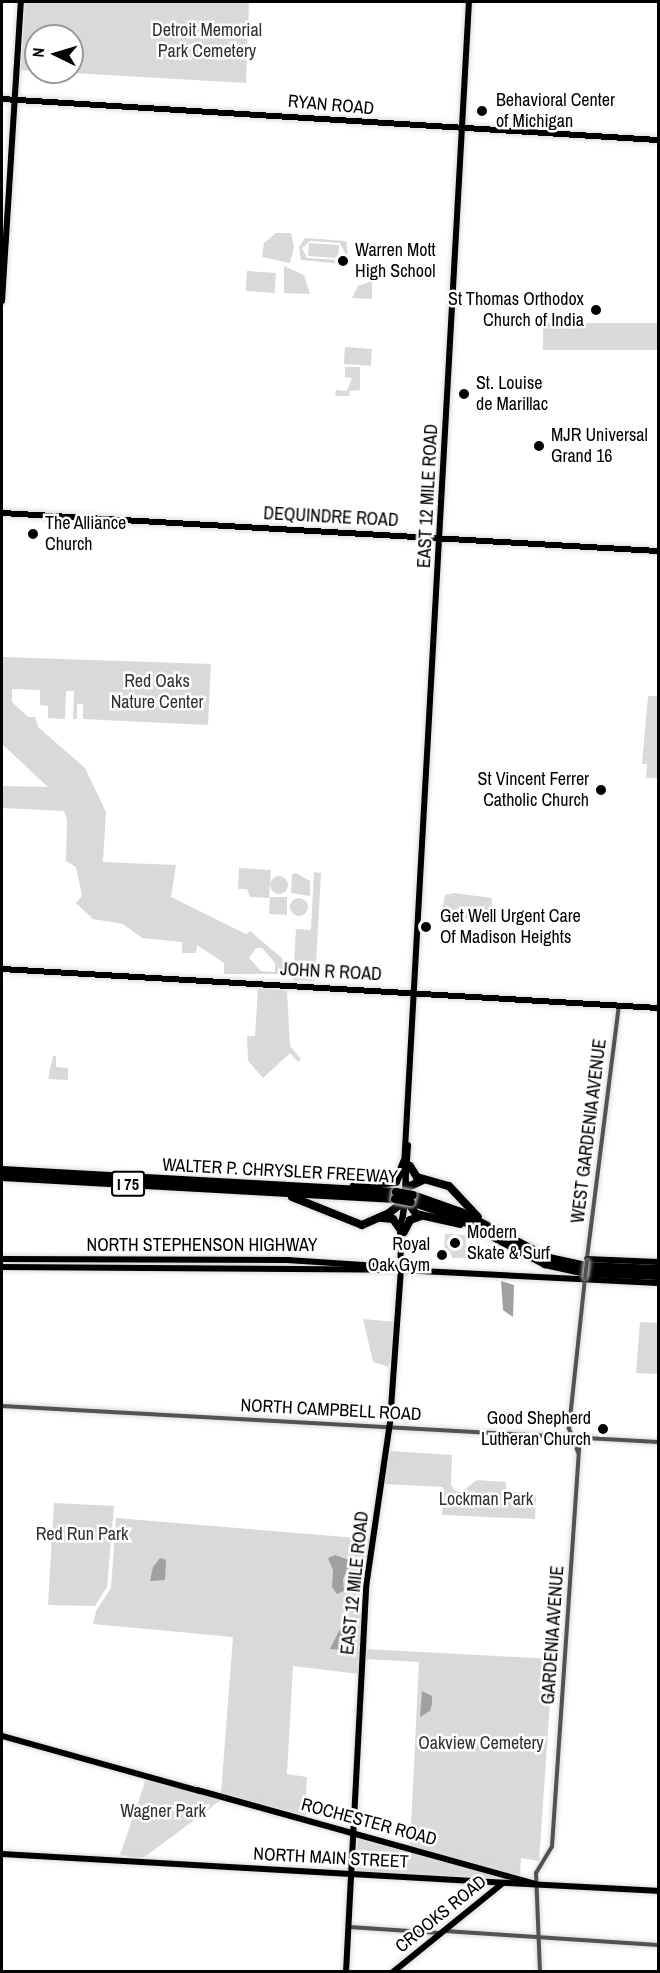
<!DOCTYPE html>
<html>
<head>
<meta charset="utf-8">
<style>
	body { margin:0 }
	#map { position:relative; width:660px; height:1973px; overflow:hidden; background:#fff; font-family:"Archivo Narrow",sans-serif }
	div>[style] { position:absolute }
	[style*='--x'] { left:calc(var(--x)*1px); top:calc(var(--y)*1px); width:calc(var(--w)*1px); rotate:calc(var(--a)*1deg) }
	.green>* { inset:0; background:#d9d9d9; transform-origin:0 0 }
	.round { border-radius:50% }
	.water>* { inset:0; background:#a0a0a0 }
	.roads { filter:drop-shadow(0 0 2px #dbdbdb) drop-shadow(0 0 2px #dbdbdb) }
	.minor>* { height:4px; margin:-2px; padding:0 2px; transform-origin:2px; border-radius:2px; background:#525252 }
	.major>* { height:6px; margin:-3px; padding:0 3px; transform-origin:3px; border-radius:3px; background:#000 }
	.highway>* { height:8px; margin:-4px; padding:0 4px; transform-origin:4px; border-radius:4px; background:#000 }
	.bridges { filter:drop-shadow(0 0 2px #dbdbdb) drop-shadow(0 0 2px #dbdbdb) }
	.minor-bridge>* { height:4px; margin:-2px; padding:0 2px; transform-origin:2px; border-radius:2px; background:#525252 }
	.highway-bridge>* { height:8px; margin:-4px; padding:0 4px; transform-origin:4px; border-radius:4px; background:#000 }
	.dots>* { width:16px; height:16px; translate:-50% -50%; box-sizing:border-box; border:3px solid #fff; border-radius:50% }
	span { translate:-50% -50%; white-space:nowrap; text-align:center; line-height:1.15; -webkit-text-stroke:5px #fff; paint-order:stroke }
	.shield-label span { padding:2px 4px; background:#fff; border:2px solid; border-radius:4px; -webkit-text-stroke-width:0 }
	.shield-label { font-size:16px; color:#000; font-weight:700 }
	.park-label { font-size:18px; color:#303030 }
	.poi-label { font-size:18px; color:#000 }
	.left { translate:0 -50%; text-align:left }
	.right { translate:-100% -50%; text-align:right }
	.street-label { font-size:18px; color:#000 }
	.frame { position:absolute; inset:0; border:3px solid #000; pointer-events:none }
	.north { position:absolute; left:24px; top:24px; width:60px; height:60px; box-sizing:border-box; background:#fff; border:2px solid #999; border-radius:50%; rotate:275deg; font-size:16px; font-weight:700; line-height:24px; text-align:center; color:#000 }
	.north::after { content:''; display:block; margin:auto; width:21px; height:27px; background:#000; clip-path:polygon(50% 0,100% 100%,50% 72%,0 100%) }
</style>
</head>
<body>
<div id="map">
	<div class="green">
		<div style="clip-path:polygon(25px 2px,249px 2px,246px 83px,55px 72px,72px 72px,72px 36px,36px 36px,36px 71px,21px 70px)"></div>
		<div style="clip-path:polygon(276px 233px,291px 233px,294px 247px,290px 263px,262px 257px,264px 243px)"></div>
		<div style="clip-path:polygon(evenodd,305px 238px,346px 241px,348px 256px,343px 264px,301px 260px,299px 247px,305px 238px,310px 241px,340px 243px,346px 255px,338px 260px,307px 258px,302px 248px,310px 241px)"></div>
		<div style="left:309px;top:243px;width:30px;height:13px;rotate:4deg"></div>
		<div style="clip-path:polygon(284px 266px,304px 275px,310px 294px,284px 293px)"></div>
		<div style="left:247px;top:271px;width:29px;height:20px;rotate:4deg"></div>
		<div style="clip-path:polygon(372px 281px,372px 299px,352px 298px,358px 286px)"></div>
		<div style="left:543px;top:323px;width:115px;height:27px"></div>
		<div style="left:345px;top:347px;width:27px;height:17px;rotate:4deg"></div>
		<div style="clip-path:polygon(345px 367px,360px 367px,360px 390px,350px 391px,349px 396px,335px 396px,336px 390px,347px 391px,352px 378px,345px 377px)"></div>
		<div style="clip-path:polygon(evenodd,2px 657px,211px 664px,208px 725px,83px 719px,83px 704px,77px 704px,77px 719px,73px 719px,74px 691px,66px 691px,65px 719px,48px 718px,48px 706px,40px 705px,40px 690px,12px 689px,12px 702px,28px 717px,35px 717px,38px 727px,85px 768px,106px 812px,103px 862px,176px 865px,171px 897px,246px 934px,250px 931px,282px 958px,287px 974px,224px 974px,224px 963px,197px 945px,196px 953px,182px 953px,182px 942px,142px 938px,123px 924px,93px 919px,76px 903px,82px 896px,76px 867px,66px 861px,67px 819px,64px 811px,2px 808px,2px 786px,48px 787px,2px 744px,2px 657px,256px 948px,262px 948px,275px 963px,275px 972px,261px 971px,249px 958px,256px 948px)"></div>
		<div style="clip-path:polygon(648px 696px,658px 696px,658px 778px,646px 778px,647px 764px,642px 764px)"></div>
		<div style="clip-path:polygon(239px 868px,271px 870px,269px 897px,287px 897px,287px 915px,269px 914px,270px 898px,250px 897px,247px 889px,238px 889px)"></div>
		<div style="clip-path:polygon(314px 872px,321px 873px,315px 981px,293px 980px,296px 929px,311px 930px)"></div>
		<div style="clip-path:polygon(296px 873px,310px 881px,310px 896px,291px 893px,292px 874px)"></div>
		<div class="round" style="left:270px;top:876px;width:18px;height:18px"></div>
		<div style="clip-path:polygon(454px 893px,492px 898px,491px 920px,441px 917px,445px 895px)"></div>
		<div class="round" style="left:290px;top:898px;width:18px;height:18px"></div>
		<div style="clip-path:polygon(258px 988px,287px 991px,290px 1046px,301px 1059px,298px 1062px,290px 1053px,263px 1078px,248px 1061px,247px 1036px,255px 1036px)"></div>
		<div style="clip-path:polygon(53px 1056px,56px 1056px,56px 1067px,68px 1068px,68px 1080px,48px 1079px)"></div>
		<div style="clip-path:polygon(445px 1234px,466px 1235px,466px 1258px,452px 1258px,450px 1251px,444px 1251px)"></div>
		<div style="clip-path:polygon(363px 1319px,397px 1322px,395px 1363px,389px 1363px,389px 1367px,373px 1362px)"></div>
		<div style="clip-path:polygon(640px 1322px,658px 1323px,658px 1374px,636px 1373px)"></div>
		<div style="clip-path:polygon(390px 1451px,452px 1455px,451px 1485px,455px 1491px,461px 1492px,477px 1480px,506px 1482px,506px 1491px,536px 1493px,535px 1519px,442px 1515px,443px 1487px,384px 1484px)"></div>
		<div style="clip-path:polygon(54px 1503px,114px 1506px,107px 1587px,95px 1606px,48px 1605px)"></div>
		<div style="clip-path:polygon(116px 1518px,370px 1539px,359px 1674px,293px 1666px,287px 1774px,307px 1777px,305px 1816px,221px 1793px,233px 1637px,93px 1624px,96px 1611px,111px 1588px)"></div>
		<div style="clip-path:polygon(366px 1649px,553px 1659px,539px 1861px,521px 1858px,520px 1877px,410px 1846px,419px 1662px,365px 1659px)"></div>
		<div style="clip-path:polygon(146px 1779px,221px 1800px,142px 1859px,120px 1855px)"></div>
		<div style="clip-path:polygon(358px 1837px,505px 1878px,506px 1879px,356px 1872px)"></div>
	</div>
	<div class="water">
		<div style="clip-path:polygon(501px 1281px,514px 1285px,513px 1317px,503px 1310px)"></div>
		<div style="clip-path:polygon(335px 1555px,352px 1561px,343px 1579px,344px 1591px,337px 1594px,332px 1587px,333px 1570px,328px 1558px)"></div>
		<div style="clip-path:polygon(160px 1558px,166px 1560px,165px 1580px,150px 1581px,153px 1567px)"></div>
		<div style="clip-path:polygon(349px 1622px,355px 1631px,353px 1636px,346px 1634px,344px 1650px,330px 1649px,341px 1627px)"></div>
		<div style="clip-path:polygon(422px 1691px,432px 1696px,432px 1704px,430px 1711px,420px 1717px)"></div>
	</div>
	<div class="roads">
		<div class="minor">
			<div style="--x:587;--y:1258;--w:254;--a:-82.8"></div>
			<div style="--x:2;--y:1406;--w:657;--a:3.14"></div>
			<div style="--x:578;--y:1452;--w:26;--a:-111"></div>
			<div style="--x:569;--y:1428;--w:151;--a:-83.9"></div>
			<div style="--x:349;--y:1927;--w:91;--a:3.8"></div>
			<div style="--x:445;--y:1931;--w:213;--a:3.8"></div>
			<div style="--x:540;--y:1972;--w:99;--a:-92.3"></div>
			<div style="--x:536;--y:1873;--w:31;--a:-59"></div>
			<div style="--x:552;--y:1846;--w:411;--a:-86.1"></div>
		</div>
		<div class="major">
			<div style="--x:2;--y:99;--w:657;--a:3.58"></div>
			<div style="--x:2;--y:301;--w:300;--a:-86.4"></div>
			<div style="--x:2;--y:513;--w:657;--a:3.32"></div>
			<div style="--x:2;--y:969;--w:657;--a:3.4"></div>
			<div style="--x:407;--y:1189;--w:22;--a:-98"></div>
			<div style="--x:404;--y:1167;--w:1167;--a:-86.81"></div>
			<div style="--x:403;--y:1217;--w:72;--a:-86"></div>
			<div style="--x:2;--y:1259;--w:285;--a:0.2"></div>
			<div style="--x:287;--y:1260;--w:107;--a:3.7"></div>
			<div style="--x:587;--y:1259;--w:71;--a:2.4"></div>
			<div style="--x:2;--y:1267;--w:399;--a:0.4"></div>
			<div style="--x:401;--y:1270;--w:257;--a:2.9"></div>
			<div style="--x:2;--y:1736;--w:205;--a:15.6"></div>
			<div style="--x:197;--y:1790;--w:352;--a:15.5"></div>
			<div style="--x:2;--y:1854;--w:507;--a:3.28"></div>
			<div style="--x:506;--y:1883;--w:152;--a:3"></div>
			<div style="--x:346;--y:1972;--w:386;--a:-87"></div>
			<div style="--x:366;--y:1587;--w:167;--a:-81.7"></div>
			<div style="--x:390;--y:1422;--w:152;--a:-85.9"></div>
			<div style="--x:401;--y:1270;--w:41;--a:-91.4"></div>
			<div style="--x:400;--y:1229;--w:31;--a:-79"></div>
			<div style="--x:393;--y:1972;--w:141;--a:-39"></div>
		</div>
		<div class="highway">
			<div style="--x:410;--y:1166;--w:13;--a:58"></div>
			<div style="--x:417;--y:1177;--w:33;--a:16"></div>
			<div style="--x:449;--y:1186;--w:42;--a:46.9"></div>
			<div style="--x:2;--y:1170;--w:395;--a:3.2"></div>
			<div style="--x:2;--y:1177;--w:394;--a:3.2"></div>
			<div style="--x:354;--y:1186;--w:42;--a:-5.4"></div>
			<div style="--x:396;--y:1182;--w:22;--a:-68"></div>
			<div style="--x:408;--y:1187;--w:17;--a:-25"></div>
			<div style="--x:413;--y:1195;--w:51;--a:19.5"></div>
			<div style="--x:461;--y:1212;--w:99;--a:27.6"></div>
			<div style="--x:549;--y:1258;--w:39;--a:12"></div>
			<div style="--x:587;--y:1266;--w:71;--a:2.4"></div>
			<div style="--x:292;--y:1197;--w:75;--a:21.8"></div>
			<div style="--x:362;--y:1225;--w:30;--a:-24"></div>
			<div style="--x:389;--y:1213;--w:16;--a:-38"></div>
			<div style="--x:406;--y:1200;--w:17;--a:54"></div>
			<div style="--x:416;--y:1214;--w:45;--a:12.8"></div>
			<div style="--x:411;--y:1202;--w:46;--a:18.8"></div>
			<div style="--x:455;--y:1217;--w:102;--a:27.6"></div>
			<div style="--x:545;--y:1264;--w:42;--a:12.4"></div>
			<div style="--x:586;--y:1273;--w:72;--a:2.4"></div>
			<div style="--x:382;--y:1218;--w:11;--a:5"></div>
			<div style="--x:393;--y:1219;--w:12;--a:55"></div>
			<div style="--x:404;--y:1232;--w:13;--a:-63"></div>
			<div style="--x:410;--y:1220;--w:12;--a:-20"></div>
		</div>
	</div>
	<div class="bridges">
		<div class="minor-bridge">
			<div style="--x:585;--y:1278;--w:17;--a:-83"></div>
		</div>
		<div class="highway-bridge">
			<div style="--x:396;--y:1192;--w:17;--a:10"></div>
			<div style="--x:395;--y:1199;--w:16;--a:11"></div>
		</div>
	</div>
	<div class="dots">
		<div style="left:482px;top:111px;background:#000"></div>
		<div style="left:343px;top:261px;background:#000"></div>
		<div style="left:596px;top:310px;background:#000"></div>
		<div style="left:464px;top:394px;background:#000"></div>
		<div style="left:539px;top:446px;background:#000"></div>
		<div style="left:33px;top:534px;background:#000"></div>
		<div style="left:601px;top:790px;background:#000"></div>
		<div style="left:426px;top:927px;background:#000"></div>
		<div style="left:455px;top:1243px;background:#000"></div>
		<div style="left:442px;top:1255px;background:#000"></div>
		<div style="left:603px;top:1429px;background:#000"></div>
	</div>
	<div class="shield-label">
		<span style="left:128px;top:1184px">I 75</span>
	</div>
	<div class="park-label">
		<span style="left:207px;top:41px">Detroit Memorial<br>Park Cemetery</span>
		<span style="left:157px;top:692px">Red Oaks<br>Nature Center</span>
		<span style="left:486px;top:1499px">Lockman Park</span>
		<span style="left:82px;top:1534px">Red Run Park</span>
		<span style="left:481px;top:1743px">Oakview Cemetery</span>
		<span style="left:163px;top:1811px">Wagner Park</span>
	</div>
	<div class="poi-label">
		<span class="left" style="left:496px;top:111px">Behavioral Center<br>of Michigan</span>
		<span class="left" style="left:355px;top:261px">Warren Mott<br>High School</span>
		<span class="right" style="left:584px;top:310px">St Thomas Orthodox<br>Church of India</span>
		<span class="left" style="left:476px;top:394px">St. Louise<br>de Marillac</span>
		<span class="left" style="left:551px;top:446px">MJR Universal<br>Grand 16</span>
		<span class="left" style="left:45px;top:534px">The Alliance<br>Church</span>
		<span class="right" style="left:589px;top:790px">St Vincent Ferrer<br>Catholic Church</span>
		<span class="left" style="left:440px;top:927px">Get Well Urgent Care<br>Of Madison Heights</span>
		<span class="left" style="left:467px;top:1243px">Modern<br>Skate &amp; Surf</span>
		<span class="right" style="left:430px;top:1255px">Royal<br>Oak Gym</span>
		<span class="right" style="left:591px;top:1429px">Good Shepherd<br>Lutheran Church</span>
	</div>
	<div class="street-label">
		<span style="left:331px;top:105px;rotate:5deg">RYAN ROAD</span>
		<span style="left:428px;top:496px;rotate:-87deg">EAST 12 MILE ROAD</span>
		<span style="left:331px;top:517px;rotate:3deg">DEQUINDRE ROAD</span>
		<span style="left:331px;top:972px;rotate:3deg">JOHN R ROAD</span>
		<span style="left:589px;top:1131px;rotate:-83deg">WEST GARDENIA AVENUE</span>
		<span style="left:280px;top:1171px;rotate:3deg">WALTER P. CHRYSLER FREEWAY</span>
		<span style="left:202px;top:1245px">NORTH STEPHENSON HIGHWAY</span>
		<span style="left:331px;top:1410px;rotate:3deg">NORTH CAMPBELL ROAD</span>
		<span style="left:355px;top:1583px;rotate:-84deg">EAST 12 MILE ROAD</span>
		<span style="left:553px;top:1635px;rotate:-86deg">GARDENIA AVENUE</span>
		<span style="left:369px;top:1822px;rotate:15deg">ROCHESTER ROAD</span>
		<span style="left:331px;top:1858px;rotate:3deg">NORTH MAIN STREET</span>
		<span style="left:441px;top:1914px;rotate:-39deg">CROOKS ROAD</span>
	</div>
	<div class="frame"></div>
	<div class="north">N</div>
</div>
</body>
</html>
